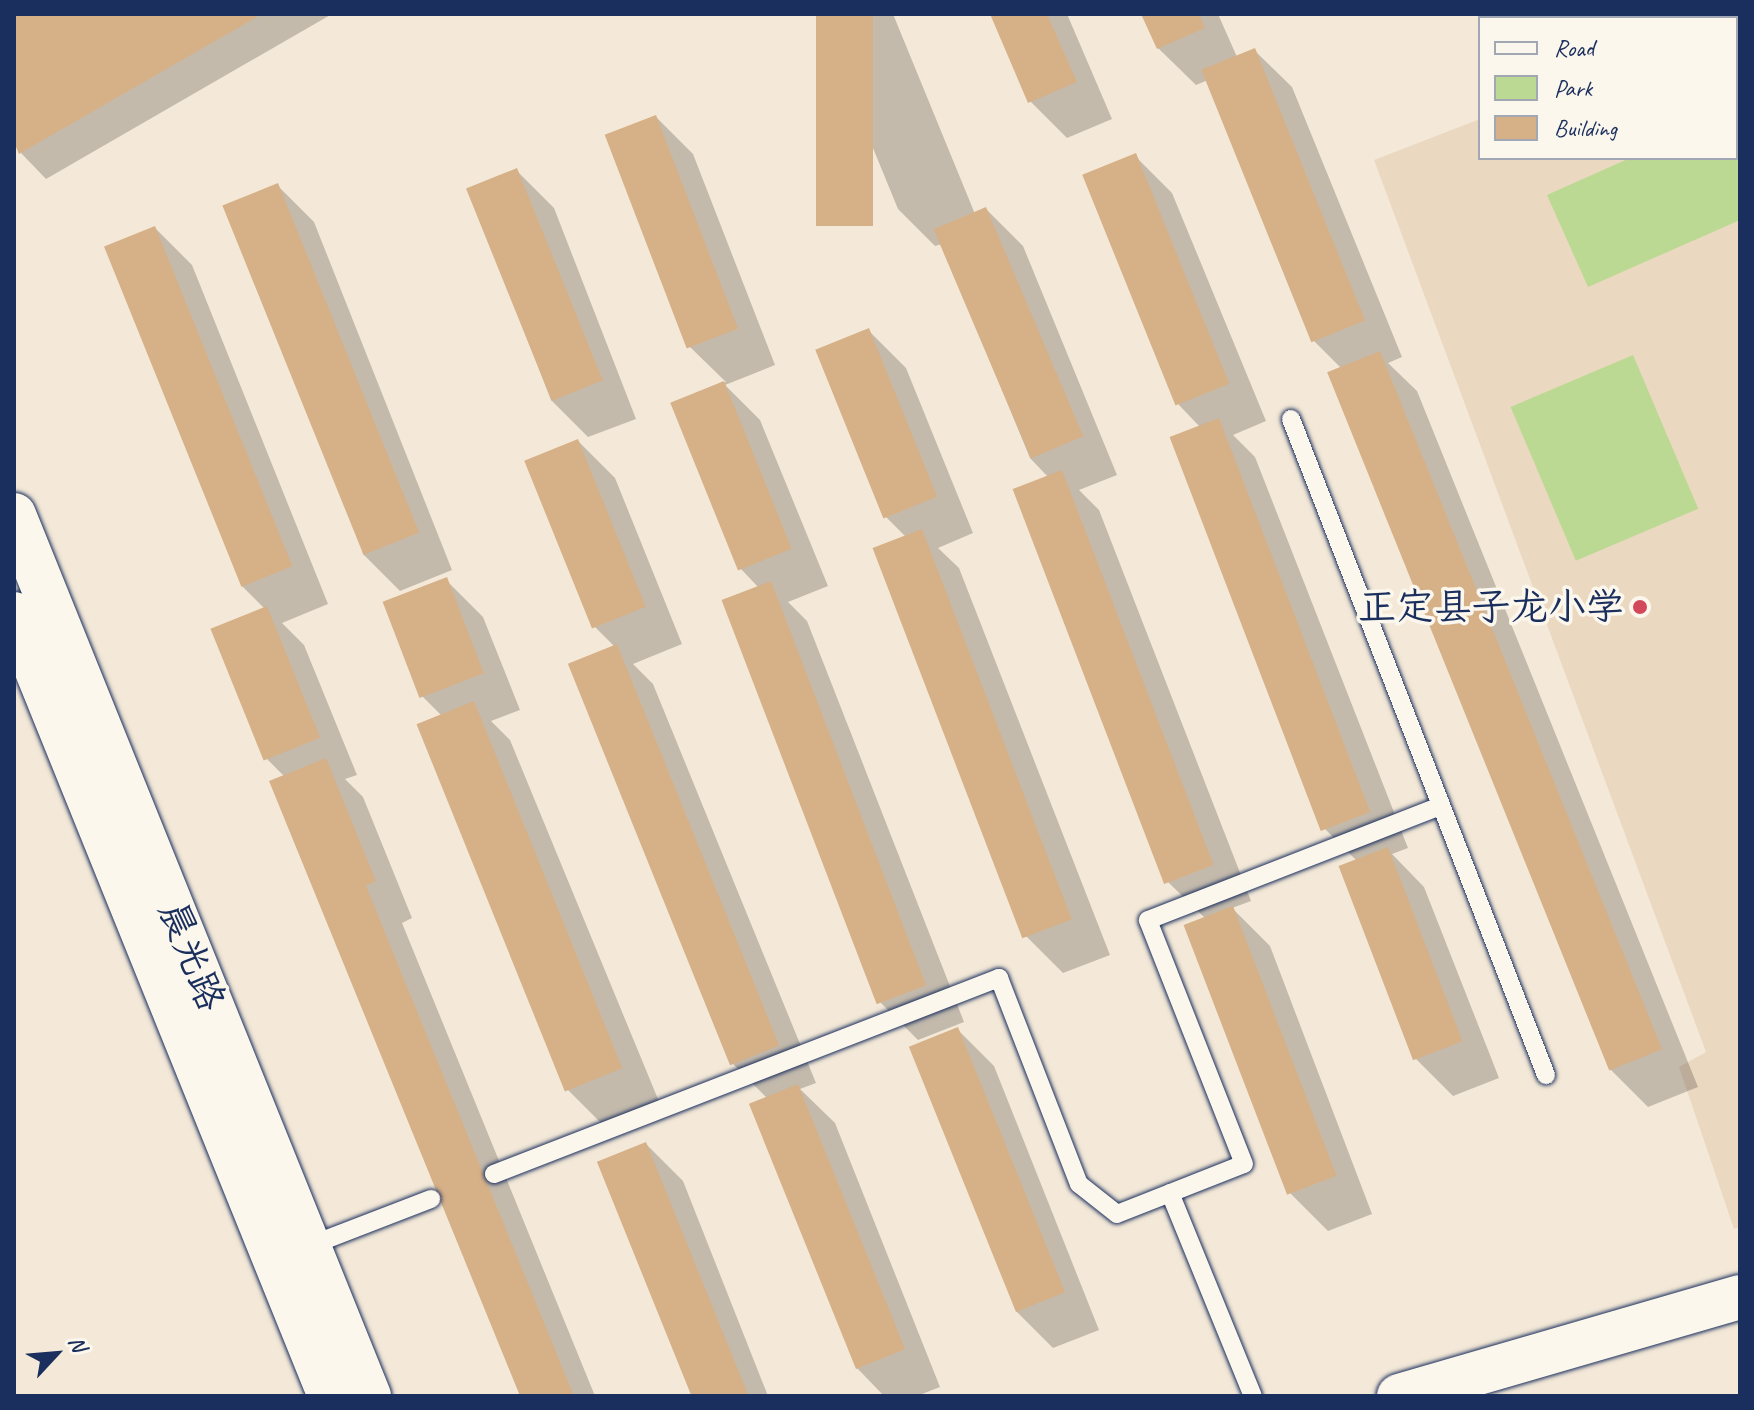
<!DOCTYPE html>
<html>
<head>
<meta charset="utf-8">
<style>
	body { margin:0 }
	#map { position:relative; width:1754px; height:1410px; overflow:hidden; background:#f4e9d8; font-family:Caveat,"LXGW WenKai TC",sans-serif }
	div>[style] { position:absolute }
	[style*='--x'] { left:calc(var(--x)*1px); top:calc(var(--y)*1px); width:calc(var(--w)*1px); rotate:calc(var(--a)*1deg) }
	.built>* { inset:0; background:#ebd8c0 }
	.green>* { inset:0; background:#bbd992; transform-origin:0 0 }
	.shadow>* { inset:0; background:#0003 }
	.building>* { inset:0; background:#d6b188; transform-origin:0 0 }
	.roads { filter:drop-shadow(0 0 2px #1b2f5e) drop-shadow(0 0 2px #1b2f5e) }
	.lane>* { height:18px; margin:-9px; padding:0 9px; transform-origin:9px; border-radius:9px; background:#fbf7ec }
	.secondary>* { height:44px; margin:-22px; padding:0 22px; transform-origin:22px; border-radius:22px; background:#fbf7ec }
	.dots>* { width:22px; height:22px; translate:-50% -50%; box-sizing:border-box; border:4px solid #fbf7ec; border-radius:50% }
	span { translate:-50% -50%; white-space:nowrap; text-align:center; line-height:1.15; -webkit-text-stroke:7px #fbf7ec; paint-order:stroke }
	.poi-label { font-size:38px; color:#1b2f5e }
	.right { translate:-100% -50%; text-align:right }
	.street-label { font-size:38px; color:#1b2f5e }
	.frame { position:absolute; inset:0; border:16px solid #1b2f5e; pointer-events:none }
	.legend { position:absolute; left:1478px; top:16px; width:260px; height:144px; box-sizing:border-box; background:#fbf7ec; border:2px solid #a1a7b3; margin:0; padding:10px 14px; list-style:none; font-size:24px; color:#1b2f5e }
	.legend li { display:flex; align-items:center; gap:16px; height:40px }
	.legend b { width:40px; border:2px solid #a1a7b3 }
	.north { position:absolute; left:16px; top:1314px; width:80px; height:80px; -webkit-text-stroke:6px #fbf7ec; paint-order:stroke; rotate:64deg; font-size:22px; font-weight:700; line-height:32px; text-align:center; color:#1b2f5e }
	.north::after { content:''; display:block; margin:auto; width:28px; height:36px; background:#1b2f5e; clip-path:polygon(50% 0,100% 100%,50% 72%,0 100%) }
</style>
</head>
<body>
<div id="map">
	<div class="built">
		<div style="clip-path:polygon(1740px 17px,1740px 1227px,1734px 1229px,1679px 1067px,1706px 1052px,1374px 160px,1480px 119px,1480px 158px,1736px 158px)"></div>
	</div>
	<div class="green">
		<div style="clip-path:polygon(1740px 109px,1740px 220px,1588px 287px,1547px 195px,1630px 158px,1736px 158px)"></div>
		<div style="left:1633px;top:355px;width:167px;height:133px;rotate:67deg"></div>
	</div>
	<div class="shadow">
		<div style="clip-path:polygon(14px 14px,332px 14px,46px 179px,21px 153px,14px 136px)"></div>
		<div style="clip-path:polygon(818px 14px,893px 14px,975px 214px,986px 209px,1023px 246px,1117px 475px,1079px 490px,1099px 510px,1251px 901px,1232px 908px,1270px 946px,1372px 1214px,1328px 1231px,1291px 1194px,1206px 919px,1168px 882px,1049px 478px,1030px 458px,942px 244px,935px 246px,898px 209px)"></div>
		<div style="clip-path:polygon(992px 14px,1067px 14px,1112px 119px,1067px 138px,1030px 101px)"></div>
		<div style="clip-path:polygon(1144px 14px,1218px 14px,1237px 57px,1254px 50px,1292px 87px,1402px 357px,1388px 363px,1417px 391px,1698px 1087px,1648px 1107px,1611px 1070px,1342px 369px,1314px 341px,1208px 80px,1196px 85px,1158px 48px)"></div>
		<div style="clip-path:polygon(656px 117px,693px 154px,775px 365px,725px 385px,760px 420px,828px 586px,788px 602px,807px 621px,964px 1022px,918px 1040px,881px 1003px,759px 588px,741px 569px,672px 404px,726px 382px,690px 347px)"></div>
		<div style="clip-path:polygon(1135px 156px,1172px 193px,1266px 421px,1233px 435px,1255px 457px,1408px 848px,1392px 854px,1424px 887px,1499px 1078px,1453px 1096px,1416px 1059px,1357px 861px,1325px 829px,1200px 427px,1179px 405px)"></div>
		<div style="clip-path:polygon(517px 171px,554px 208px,636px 419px,588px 437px,551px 400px,469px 189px)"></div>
		<div style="clip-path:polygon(277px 185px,314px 222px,452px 570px,400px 591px,363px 554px)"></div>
		<div style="clip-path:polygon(155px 228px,192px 265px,328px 604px,282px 623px,304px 645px,357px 775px,345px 779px,363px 797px,412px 918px,402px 923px,595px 1396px,522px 1396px,285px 777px,267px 759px,265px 609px,243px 587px)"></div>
		<div style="clip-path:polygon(869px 331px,906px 368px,973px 533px,938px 548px,959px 568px,1110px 955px,1063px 973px,1026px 936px,906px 537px,886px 517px)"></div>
		<div style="clip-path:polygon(578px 441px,615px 478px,682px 644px,633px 664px,653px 684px,816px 1083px,800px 1089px,835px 1123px,940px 1387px,917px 1396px,884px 1396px,857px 1368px,767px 1098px,733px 1064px,615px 647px,595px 627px)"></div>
		<div style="clip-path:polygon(446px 580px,483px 617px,520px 710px,491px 721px,510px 740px,660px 1104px,605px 1127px,568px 1090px,442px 716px,422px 696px)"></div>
		<div style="clip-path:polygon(957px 1029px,994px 1066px,1099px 1330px,1053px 1348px,1016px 1311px)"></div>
		<div style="clip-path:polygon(646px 1144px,683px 1181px,768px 1396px,693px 1396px)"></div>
	</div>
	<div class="building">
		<div style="clip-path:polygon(14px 14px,262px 14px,19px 154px,14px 142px)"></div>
		<div style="left:816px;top:14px;width:57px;height:212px"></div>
		<div style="clip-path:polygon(990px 14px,1047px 14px,1077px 82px,1028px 103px)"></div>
		<div style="clip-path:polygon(1141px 14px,1199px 14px,1205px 28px,1157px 49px)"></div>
		<div style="left:1255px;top:48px;width:294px;height:58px;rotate:68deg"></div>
		<div style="left:656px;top:115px;width:229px;height:55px;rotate:69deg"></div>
		<div style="left:1136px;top:153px;width:249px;height:58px;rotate:68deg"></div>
		<div style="left:517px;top:168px;width:229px;height:55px;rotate:68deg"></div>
		<div style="left:278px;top:183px;width:377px;height:60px;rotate:68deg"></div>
		<div style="left:986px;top:207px;width:249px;height:57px;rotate:67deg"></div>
		<div style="left:155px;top:226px;width:367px;height:55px;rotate:68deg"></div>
		<div style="left:869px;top:328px;width:182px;height:58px;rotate:68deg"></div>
		<div style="left:1380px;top:351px;width:753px;height:57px;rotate:68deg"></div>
		<div style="left:724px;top:381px;width:181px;height:58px;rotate:68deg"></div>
		<div style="left:1219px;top:418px;width:422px;height:53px;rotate:69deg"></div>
		<div style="left:578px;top:439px;width:181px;height:58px;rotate:68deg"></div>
		<div style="left:1062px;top:470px;width:423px;height:53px;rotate:69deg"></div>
		<div style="left:922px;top:529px;width:418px;height:53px;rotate:69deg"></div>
		<div style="left:447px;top:577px;width:103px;height:69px;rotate:69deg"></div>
		<div style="left:771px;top:581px;width:433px;height:53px;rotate:69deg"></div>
		<div style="left:267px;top:606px;width:142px;height:61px;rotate:68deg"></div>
		<div style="left:617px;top:644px;width:433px;height:53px;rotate:68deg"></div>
		<div style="left:474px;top:701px;width:396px;height:62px;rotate:68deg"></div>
		<div style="clip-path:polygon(326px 758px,376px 881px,366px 886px,574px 1396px,520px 1396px,269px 781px)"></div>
		<div style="left:1388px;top:847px;width:208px;height:53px;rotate:69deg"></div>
		<div style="left:1233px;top:906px;width:289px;height:53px;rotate:69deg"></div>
		<div style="left:958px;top:1027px;width:286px;height:53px;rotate:68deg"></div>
		<div style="left:798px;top:1084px;width:286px;height:53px;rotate:68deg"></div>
		<div style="left:646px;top:1142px;width:274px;height:53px;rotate:68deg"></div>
	</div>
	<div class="roads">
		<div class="lane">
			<div style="--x:1291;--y:419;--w:704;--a:68.76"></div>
			<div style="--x:494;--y:1174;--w:542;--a:-21.21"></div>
			<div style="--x:999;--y:978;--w:221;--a:68.8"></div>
			<div style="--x:1079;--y:1184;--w:48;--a:38.3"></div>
			<div style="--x:1117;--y:1214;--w:136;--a:-21.5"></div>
			<div style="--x:1244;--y:1164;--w:262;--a:-111.5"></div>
			<div style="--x:1148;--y:920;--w:314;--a:-21.3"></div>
			<div style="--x:1170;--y:1193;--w:219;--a:67.8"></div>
			<div style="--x:309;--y:1246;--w:131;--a:-21.1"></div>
		</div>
		<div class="secondary">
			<div style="--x:14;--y:515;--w:950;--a:68.05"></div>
			<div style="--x:14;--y:614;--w:843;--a:68"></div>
			<div style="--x:1399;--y:1396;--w:355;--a:-16.2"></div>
		</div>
	</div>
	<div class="dots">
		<div style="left:1640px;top:607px;background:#d1495b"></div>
	</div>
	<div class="poi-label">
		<span class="right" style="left:1624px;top:607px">正定县子龙小学</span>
	</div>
	<div class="street-label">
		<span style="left:192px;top:956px;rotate:68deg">晨光路</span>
	</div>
	<div class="frame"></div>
	<ul class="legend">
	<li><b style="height:10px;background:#fbf7ec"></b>Road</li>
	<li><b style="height:22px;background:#bbd992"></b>Park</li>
	<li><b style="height:22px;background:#d6b188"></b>Building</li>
	</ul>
	<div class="north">N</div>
</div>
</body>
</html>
